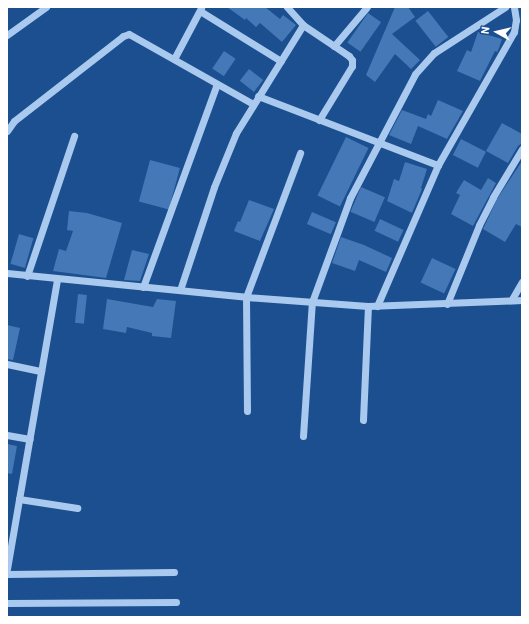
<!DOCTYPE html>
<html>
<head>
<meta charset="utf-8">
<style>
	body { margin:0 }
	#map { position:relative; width:529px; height:624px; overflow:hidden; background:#1b4f8f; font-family:Barlow,sans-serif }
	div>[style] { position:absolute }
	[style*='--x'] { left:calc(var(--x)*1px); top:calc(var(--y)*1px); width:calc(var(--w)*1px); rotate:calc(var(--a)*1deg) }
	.building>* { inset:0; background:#4478b7; transform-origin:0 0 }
	.minor>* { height:7px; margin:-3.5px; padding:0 3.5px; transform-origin:3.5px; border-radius:3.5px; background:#a9c9ee }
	span { translate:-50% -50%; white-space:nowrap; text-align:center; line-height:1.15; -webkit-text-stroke:3px #1b4f8f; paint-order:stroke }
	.frame { position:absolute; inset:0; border:8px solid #fff; pointer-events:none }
	.north { position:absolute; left:477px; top:12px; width:40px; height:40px; -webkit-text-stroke:3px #1b4f8f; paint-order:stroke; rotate:278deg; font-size:11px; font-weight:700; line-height:16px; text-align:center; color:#fff }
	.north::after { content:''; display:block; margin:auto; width:14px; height:18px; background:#fff; clip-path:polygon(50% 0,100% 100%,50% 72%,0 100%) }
</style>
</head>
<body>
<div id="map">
	<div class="building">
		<div style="clip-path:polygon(227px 7px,265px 7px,280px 19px,283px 15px,296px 25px,282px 42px,260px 23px,256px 27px,246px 18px,245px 20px)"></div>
		<div style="clip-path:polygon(395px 7px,408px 7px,415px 17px,392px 34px,420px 60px,411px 69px,395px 54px,375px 82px,366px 75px)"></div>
		<div style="left:428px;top:11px;width:33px;height:16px;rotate:52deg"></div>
		<div style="left:368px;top:13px;width:16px;height:36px;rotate:35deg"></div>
		<div style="clip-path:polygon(478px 32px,502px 39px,499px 48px,497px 52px,495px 51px,480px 81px,457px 71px,467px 50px,471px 52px)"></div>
		<div style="left:224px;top:51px;width:14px;height:21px;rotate:34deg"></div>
		<div style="left:249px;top:69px;width:18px;height:15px;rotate:38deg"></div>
		<div style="clip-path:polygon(438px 100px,463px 111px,447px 139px,418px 126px,411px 144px,389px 135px,402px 110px,426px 119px,428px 114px,431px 116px)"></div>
		<div style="clip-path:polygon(502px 123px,522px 134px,522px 143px,518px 146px,508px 163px,486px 151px)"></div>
		<div style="left:346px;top:137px;width:25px;height:65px;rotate:26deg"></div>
		<div style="left:461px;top:139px;width:28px;height:18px;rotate:27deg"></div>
		<div style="left:150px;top:160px;width:31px;height:43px;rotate:15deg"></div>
		<div style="clip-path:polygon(522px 161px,522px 227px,516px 224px,505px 242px,483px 229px,497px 199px)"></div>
		<div style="clip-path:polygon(405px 162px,427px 169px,421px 188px,422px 189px,412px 213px,387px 201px,394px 179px,399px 181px)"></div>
		<div style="clip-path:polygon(488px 178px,496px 183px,473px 226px,451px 214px,460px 195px,456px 193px,464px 180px,481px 190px)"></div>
		<div style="left:361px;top:187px;width:26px;height:27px;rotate:23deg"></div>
		<div style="clip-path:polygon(249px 200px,274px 209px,260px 241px,234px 231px,238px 221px,240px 222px)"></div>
		<div style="clip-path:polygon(69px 211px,87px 213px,122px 223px,106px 278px,53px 271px,59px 249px,66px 251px,73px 231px,67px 230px)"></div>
		<div style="left:312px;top:212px;width:26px;height:13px;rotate:23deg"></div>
		<div style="left:380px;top:219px;width:26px;height:13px;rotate:25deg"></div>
		<div style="left:19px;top:234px;width:15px;height:31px;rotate:16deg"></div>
		<div style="clip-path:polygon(341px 237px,364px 245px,392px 258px,386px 272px,359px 260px,355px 271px,332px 263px)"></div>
		<div style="clip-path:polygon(132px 250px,149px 254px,140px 281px,124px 280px)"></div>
		<div style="left:432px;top:258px;width:26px;height:27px;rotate:25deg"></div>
		<div style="left:78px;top:294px;width:9px;height:29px;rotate:6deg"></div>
		<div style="clip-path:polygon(107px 299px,153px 307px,157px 299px,176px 301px,171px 338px,152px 336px,152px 333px,127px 327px,126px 333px,103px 329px)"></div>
		<div style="clip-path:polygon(7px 325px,20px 328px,13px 360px,7px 359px)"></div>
		<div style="clip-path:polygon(7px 444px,17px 446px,12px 474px,7px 473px)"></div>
	</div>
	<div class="minor">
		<div style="--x:287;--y:7;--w:24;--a:48"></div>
		<div style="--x:303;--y:25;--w:37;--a:34"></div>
		<div style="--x:200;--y:11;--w:95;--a:31.7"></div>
		<div style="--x:7;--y:35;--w:48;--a:-35.7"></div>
		<div style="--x:174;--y:59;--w:58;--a:-62.1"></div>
		<div style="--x:258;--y:96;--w:193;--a:21"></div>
		<div style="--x:319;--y:120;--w:63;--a:-58.6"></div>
		<div style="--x:352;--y:66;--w:6;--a:-90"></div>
		<div style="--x:352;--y:60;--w:5;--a:-127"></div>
		<div style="--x:349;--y:56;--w:18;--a:-146"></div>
		<div style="--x:334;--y:46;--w:51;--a:-49.8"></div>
		<div style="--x:7;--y:131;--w:12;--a:-55"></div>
		<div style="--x:14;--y:121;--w:138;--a:-37.9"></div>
		<div style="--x:123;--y:36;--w:6;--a:-18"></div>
		<div style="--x:129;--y:34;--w:142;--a:29.4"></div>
		<div style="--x:7;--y:273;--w:240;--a:5.7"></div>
		<div style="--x:246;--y:297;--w:122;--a:4.2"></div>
		<div style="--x:368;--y:306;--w:154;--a:-2.2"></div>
		<div style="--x:27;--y:276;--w:148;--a:-71.4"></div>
		<div style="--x:143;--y:287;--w:216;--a:-70"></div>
		<div style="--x:180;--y:290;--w:108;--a:-71.7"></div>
		<div style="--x:214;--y:187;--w:58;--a:-67.8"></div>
		<div style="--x:236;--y:133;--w:127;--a:-58.2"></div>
		<div style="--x:512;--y:299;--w:20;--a:-60"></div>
		<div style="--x:447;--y:304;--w:85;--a:-67.9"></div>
		<div style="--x:479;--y:225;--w:31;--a:-63"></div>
		<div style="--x:493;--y:197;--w:56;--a:-58.9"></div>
		<div style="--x:377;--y:306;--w:154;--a:-66.6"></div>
		<div style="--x:438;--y:165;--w:153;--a:-60.3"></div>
		<div style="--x:514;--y:32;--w:12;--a:-81"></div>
		<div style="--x:516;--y:20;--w:13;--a:-99"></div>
		<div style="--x:7;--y:364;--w:35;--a:12"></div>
		<div style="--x:247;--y:411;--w:114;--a:-90.5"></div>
		<div style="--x:246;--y:297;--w:154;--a:-69.4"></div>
		<div style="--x:363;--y:420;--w:114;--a:-87.5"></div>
		<div style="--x:7;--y:435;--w:23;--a:10"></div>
		<div style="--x:303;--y:436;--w:134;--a:-86.2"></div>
		<div style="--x:312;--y:302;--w:111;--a:-69.9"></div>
		<div style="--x:350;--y:198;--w:140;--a:-62.3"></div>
		<div style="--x:415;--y:74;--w:28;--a:-48"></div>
		<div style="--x:434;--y:53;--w:85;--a:-32.9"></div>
		<div style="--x:19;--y:499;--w:59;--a:8.8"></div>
		<div style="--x:7;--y:569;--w:294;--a:-80.2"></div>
		<div style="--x:7;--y:574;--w:167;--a:-0.7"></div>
		<div style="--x:7;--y:603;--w:169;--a:-0.3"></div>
	</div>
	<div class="frame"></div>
	<div class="north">N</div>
</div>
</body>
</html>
